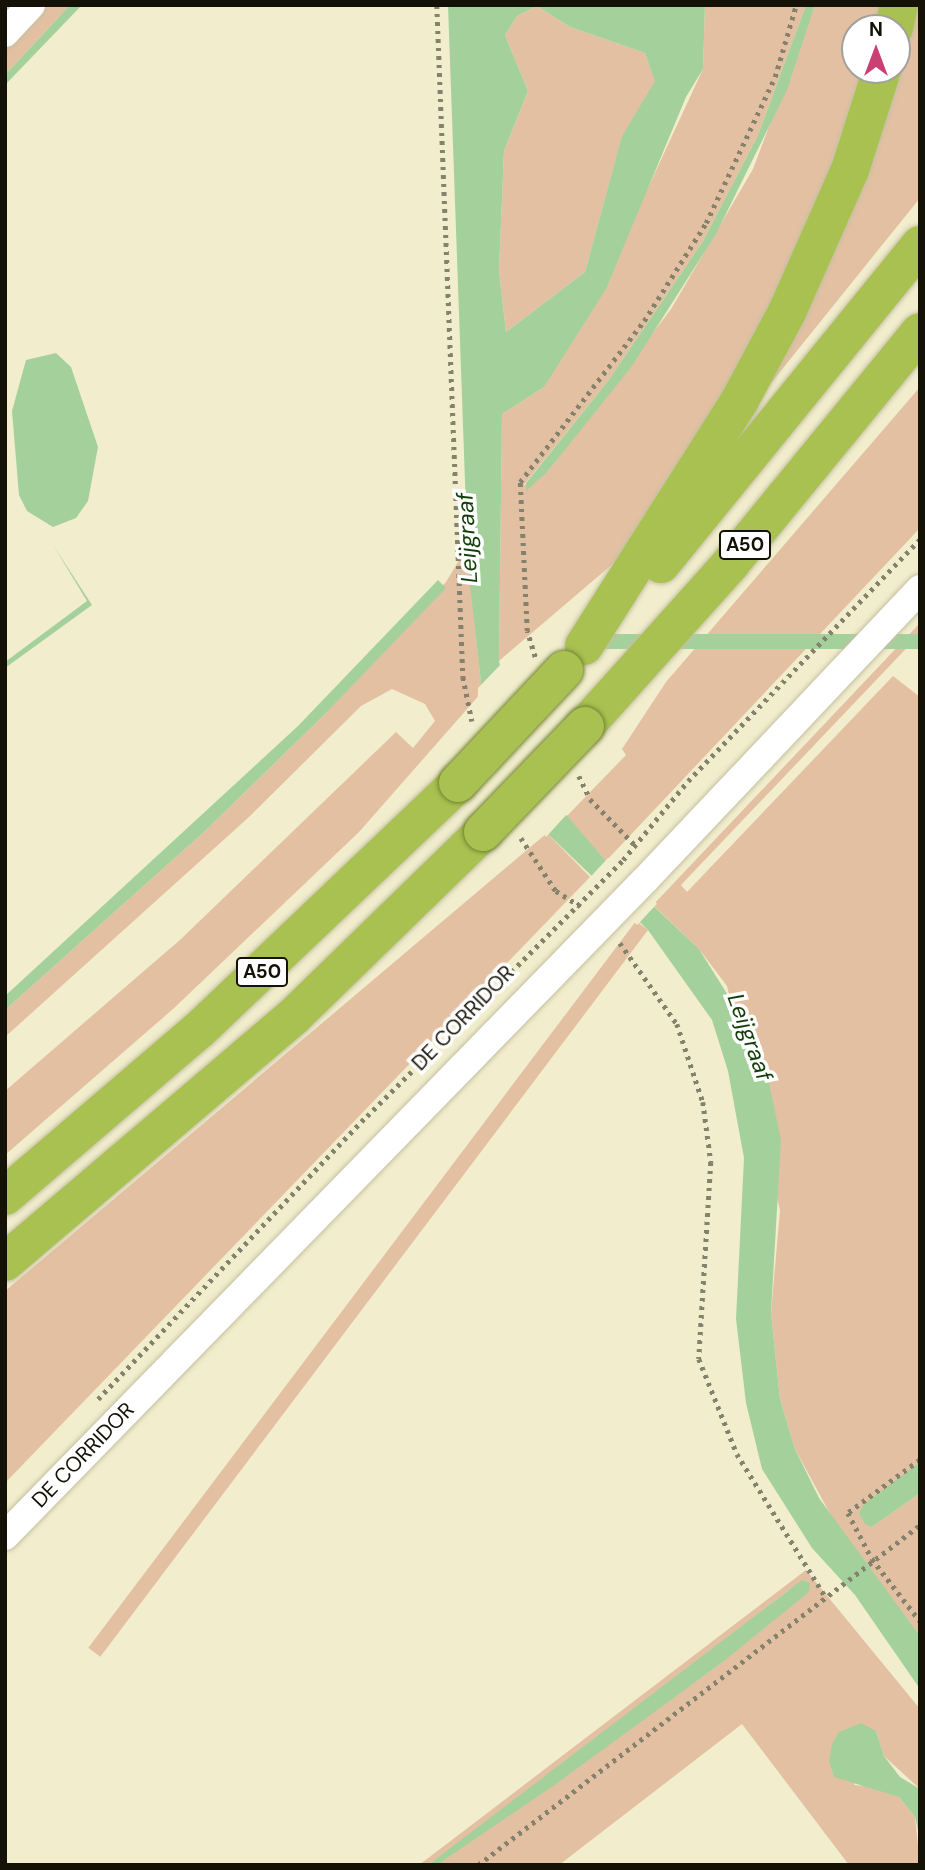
<!DOCTYPE html>
<html>
<head>
<meta charset="utf-8">
<style>
	body { margin:0 }
	#map { position:relative; width:925px; height:1870px; overflow:hidden; background:#f1edcd; font-family:"DM Sans",sans-serif }
	div>[style] { position:absolute }
	[style*='--x'] { left:calc(var(--x)*1px); top:calc(var(--y)*1px); width:calc(var(--w)*1px); rotate:calc(var(--a)*1deg) }
	.green>* { inset:0; background:#e4c0a2; transform-origin:0 0 }
	.water>* { inset:0; background:#a4d19b; transform-origin:0 0 }
	.pier>* { inset:0; background:#f1edcd; transform-origin:0 0 }
	.path>* { height:4.5px; margin-top:-2.25px; transform-origin:0; background:repeating-linear-gradient(90deg,#84816c 0 3.5px,transparent 0 8.5px) }
	.roads { filter:drop-shadow(0 0 2px #c5c0a2) drop-shadow(0 0 2px #c5c0a2) }
	.minor>* { height:28px; margin:-14px; padding:0 14px; transform-origin:14px; border-radius:14px; background:#fff }
	.motorway>* { height:38px; margin:-19px; padding:0 19px; transform-origin:19px; border-radius:19px; background:#a8c150 }
	.bridges { filter:drop-shadow(0 0 2px #748436) drop-shadow(0 0 2px #748436) }
	.motorway-bridge>* { height:38px; margin:-19px; padding:0 19px; transform-origin:19px; border-radius:19px; background:#a8c150 }
	span { translate:-50% -50%; white-space:nowrap; text-align:center; line-height:1.15; -webkit-text-stroke:7px #fff; paint-order:stroke }
	.shield-label span { padding:2px 5px; background:#fff; border:2px solid; border-radius:5px; -webkit-text-stroke-width:0 }
	.shield-label { font-size:19px; color:#141207; font-weight:700 }
	.street-label { font-size:21px; color:#141207 }
	.water-label { font-size:23px; color:#123e08; font-style:italic }
	.frame { position:absolute; inset:0; border:7px solid #141207; pointer-events:none }
	.north { position:absolute; left:841px; top:14px; width:70px; height:70px; box-sizing:border-box; background:#fff; border:2px solid #a1a09c; border-radius:50%; rotate:0deg; font-size:19px; font-weight:700; line-height:28px; text-align:center; color:#141207 }
	.north::after { content:''; display:block; margin:auto; width:24px; height:32px; background:#ca3f74; clip-path:polygon(50% 0,100% 100%,50% 72%,0 100%) }
</style>
</head>
<body>
<div id="map">
	<div class="green">
		<div style="clip-path:polygon(40px 5px,70px 5px,5px 75px,5px 43px)"></div>
		<div style="clip-path:polygon(705px 5px,806px 5px,758px 135px,703px 241px,608px 381px,523px 486px,548px 471px,671px 309px,753px 169px,815px 5px,889px 5px,883px 28px,855px 28px,855px 70px,872px 70px,770px 326px,622px 556px,499px 661px,502px 414px,544px 387px,647px 190px,703px 69px)"></div>
		<div style="clip-path:polygon(907px 5px,920px 5px,920px 198px,742px 419px,897px 70px)"></div>
		<div style="clip-path:polygon(537px 6px,570px 27px,645px 53px,656px 81px,622px 137px,585px 272px,506px 332px,499px 271px,504px 151px,528px 91px,505px 35px,517px 16px)"></div>
		<div style="clip-path:polygon(920px 387px,920px 528px,606px 861px,566px 817px,626px 755px,622px 749px,666px 682px)"></div>
		<div style="clip-path:polygon(467px 547px,482px 692px,359px 832px,173px 1009px,5px 1155px,5px 1091px,181px 939px,396px 732px,413px 748px,435px 721px,425px 704px,392px 689px,361px 706px,249px 817px,5px 1037px,5px 1010px,205px 831px,324px 715px,446px 582px)"></div>
		<div style="clip-path:polygon(920px 623px,920px 634px,681px 885px,687px 892px,893px 676px,920px 697px,920px 1462px,859px 1514px,872px 1527px,920px 1493px,920px 1636px,834px 1521px,795px 1449px,780px 1399px,771px 1313px,780px 1210px,727px 986px,699px 949px,653px 905px)"></div>
		<div style="clip-path:polygon(547px 833px,590px 877px,5px 1483px,5px 1291px)"></div>
		<div style="left:636px;top:921px;width:15px;height:910px;rotate:37deg"></div>
		<div style="clip-path:polygon(806px 1570px,920px 1709px,920px 1789px,884px 1756px,876px 1731px,854px 1785px,878px 1787px,899px 1797px,915px 1817px,920px 1865px,849px 1865px,742px 1724px,559px 1865px,437px 1865px,720px 1664px,790px 1589px,561px 1767px,428px 1865px,419px 1865px)"></div>
	</div>
	<div class="water">
		<div style="clip-path:polygon(70px 5px,82px 5px,5px 85px,5px 75px)"></div>
		<div style="clip-path:polygon(evenodd,448px 5px,705px 5px,703px 69px,686px 97px,606px 289px,544px 387px,502px 414px,499px 661px,518px 743px,544px 789px,606px 861px,699px 949px,749px 1029px,767px 1073px,781px 1140px,771px 1313px,780px 1399px,795px 1449px,819px 1498px,920px 1636px,920px 1689px,855px 1595px,812px 1548px,762px 1469px,746px 1403px,736px 1319px,744px 1158px,728px 1071px,712px 1020px,648px 930px,547px 833px,482px 692px,468px 566px,448px 5px,537px 6px,570px 27px,645px 53px,655px 81px,622px 136px,585px 272px,506px 332px,499px 271px,504px 151px,528px 91px,505px 35px,517px 16px,537px 6px)"></div>
		<div style="clip-path:polygon(806px 5px,815px 5px,787px 90px,716px 234px,632px 366px,548px 471px,526px 491px,526px 483px,608px 381px,703px 241px,758px 135px)"></div>
		<div style="clip-path:polygon(56px 353px,71px 367px,98px 447px,88px 501px,76px 518px,53px 527px,27px 511px,19px 495px,12px 411px,26px 360px)"></div>
		<div style="clip-path:polygon(53px 545px,92px 605px,5px 668px,5px 662px,87px 601px)"></div>
		<div style="clip-path:polygon(438px 580px,446px 588px,324px 715px,205px 831px,5px 1010px,5px 996px,298px 726px)"></div>
		<div style="left:920px;top:634px;width:15px;height:347px;rotate:90deg"></div>
		<div style="clip-path:polygon(920px 1462px,920px 1493px,872px 1527px,865px 1524px,859px 1514px,863px 1505px)"></div>
		<div style="clip-path:polygon(802px 1580px,810px 1583px,809px 1592px,720px 1664px,556px 1784px,437px 1865px,428px 1865px)"></div>
		<div style="clip-path:polygon(861px 1723px,876px 1731px,884px 1756px,900px 1777px,920px 1789px,920px 1839px,915px 1817px,899px 1797px,834px 1777px,829px 1761px,832px 1744px,839px 1732px)"></div>
	</div>
	<div class="pier">
		<div style="clip-path:polygon(503px 662px,526px 755px,568px 813px,546px 837px,494px 765px,477px 716px,478px 688px)"></div>
		<div style="left:608px;top:858px;width:67px;height:29px;rotate:43deg"></div>
	</div>
	<div class="path">
		<div style="--x:437;--y:5;--w:673;--a:87.78"></div>
		<div style="--x:463;--y:677;--w:45;--a:78.4"></div>
		<div style="--x:535;--y:657;--w:27;--a:-107"></div>
		<div style="--x:527;--y:631;--w:149;--a:-92.7"></div>
		<div style="--x:520;--y:482;--w:203;--a:-52.4"></div>
		<div style="--x:644;--y:321;--w:116;--a:-57.7"></div>
		<div style="--x:706;--y:223;--w:161;--a:-64.7"></div>
		<div style="--x:775;--y:77;--w:75;--a:-73.7"></div>
		<div style="--x:579;--y:776;--w:25;--a:64"></div>
		<div style="--x:590;--y:799;--w:64;--a:45.6"></div>
		<div style="--x:521;--y:838;--w:64;--a:56.6"></div>
		<div style="--x:556;--y:891;--w:32;--a:32"></div>
		<div style="--x:620;--y:943;--w:99;--a:54.9"></div>
		<div style="--x:677;--y:1024;--w:82;--a:71.6"></div>
		<div style="--x:703;--y:1102;--w:61;--a:82.4"></div>
		<div style="--x:711;--y:1162;--w:197;--a:93.5"></div>
		<div style="--x:699;--y:1359;--w:102;--a:68.2"></div>
		<div style="--x:737;--y:1454;--w:167;--a:58.2"></div>
		<div style="--x:98;--y:1399;--w:390;--a:-46.5"></div>
		<div style="--x:367;--y:1116;--w:362;--a:-45"></div>
		<div style="--x:623;--y:860;--w:102;--a:-50.6"></div>
		<div style="--x:688;--y:781;--w:335;--a:-46.2"></div>
		<div style="--x:920;--y:1460;--w:89;--a:143.6"></div>
		<div style="--x:848;--y:1513;--w:52;--a:62.4"></div>
		<div style="--x:872;--y:1559;--w:78;--a:52.3"></div>
		<div style="--x:478;--y:1865;--w:558;--a:-37.57"></div>
	</div>
	<div class="roads">
		<div class="minor">
			<div style="--x:5;--y:33;--w:38;--a:-47"></div>
			<div style="--x:5;--y:1536;--w:915;--a:-45.71"></div>
			<div style="--x:644;--y:881;--w:402;--a:-46.6"></div>
		</div>
		<div class="motorway">
			<div style="--x:894;--y:28;--w:24;--a:-78"></div>
			<div style="--x:661;--y:564;--w:411;--a:-50.9"></div>
			<div style="--x:584;--y:646;--w:291;--a:-57.6"></div>
			<div style="--x:740;--y:400;--w:100;--a:-61.9"></div>
			<div style="--x:787;--y:312;--w:155;--a:-66.1"></div>
			<div style="--x:850;--y:170;--w:105;--a:-72.3"></div>
			<div style="--x:585;--y:726;--w:219;--a:-48.1"></div>
			<div style="--x:731;--y:563;--w:298;--a:-50.7"></div>
			<div style="--x:5;--y:1196;--w:255;--a:-40.6"></div>
			<div style="--x:199;--y:1030;--w:358;--a:-43.6"></div>
			<div style="--x:5;--y:1262;--w:380;--a:-40.4"></div>
			<div style="--x:294;--y:1016;--w:264;--a:-44.2"></div>
		</div>
	</div>
	<div class="bridges">
		<div class="motorway-bridge">
			<div style="--x:458;--y:783;--w:155;--a:-46.8"></div>
			<div style="--x:483;--y:832;--w:147;--a:-46.1"></div>
		</div>
	</div>
	<div class="shield-label">
		<span style="left:745px;top:545px">A50</span>
		<span style="left:262px;top:972px">A50</span>
	</div>
	<div class="street-label">
		<span style="left:463px;top:1018px;rotate:-46deg">DE CORRIDOR</span>
		<span style="left:83px;top:1455px;rotate:-46deg">DE CORRIDOR</span>
	</div>
	<div class="water-label">
		<span style="left:467px;top:538px;rotate:-93deg">Leijgraaf</span>
		<span style="left:750px;top:1037px;rotate:70deg">Leijgraaf</span>
	</div>
	<div class="frame"></div>
	<div class="north">N</div>
</div>
</body>
</html>
